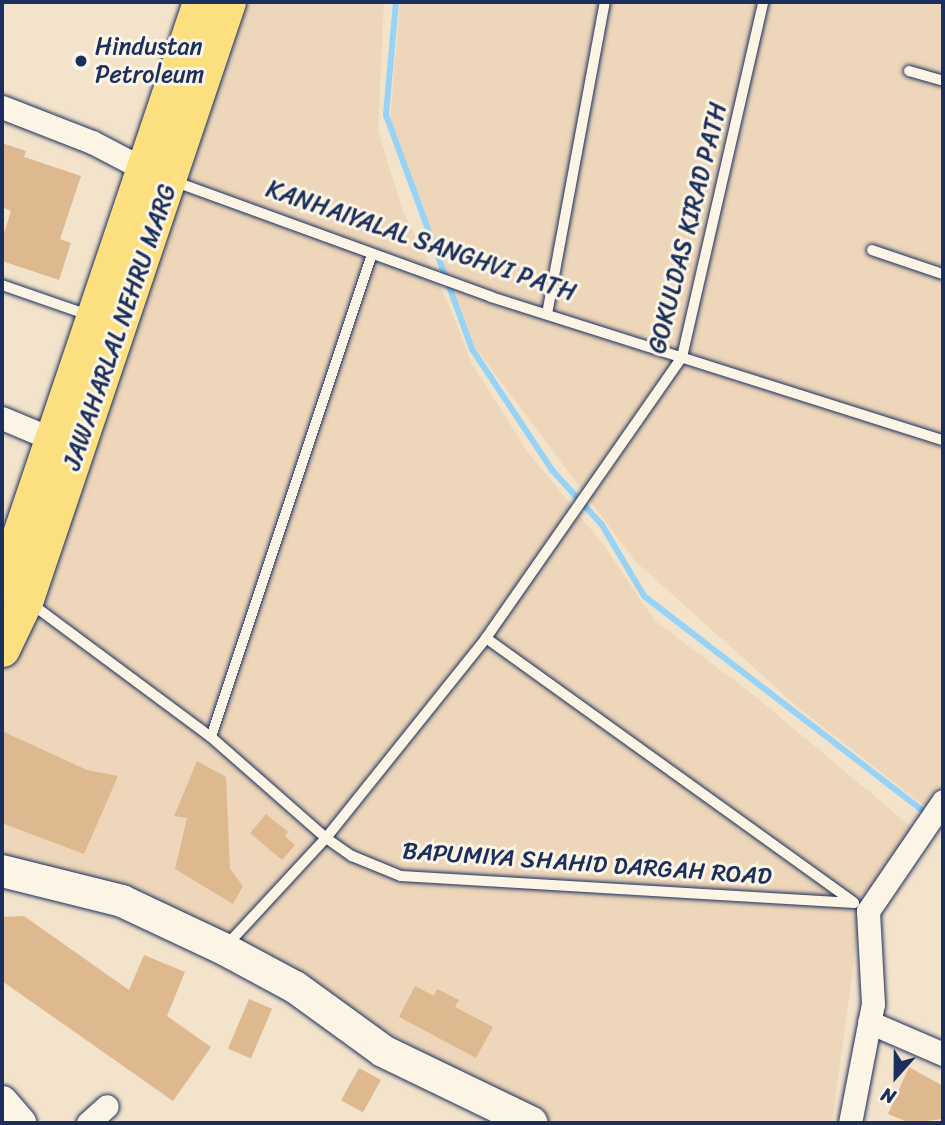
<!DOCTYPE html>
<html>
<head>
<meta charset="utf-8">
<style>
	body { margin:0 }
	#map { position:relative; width:945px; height:1125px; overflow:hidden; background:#f3e3cb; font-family:Sriracha,sans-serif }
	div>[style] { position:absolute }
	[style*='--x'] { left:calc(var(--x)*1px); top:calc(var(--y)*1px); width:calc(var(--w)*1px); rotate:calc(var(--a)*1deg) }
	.built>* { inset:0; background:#edd6b9 }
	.stream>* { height:6px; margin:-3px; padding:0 3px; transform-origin:3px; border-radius:3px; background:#97d3f7 }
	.building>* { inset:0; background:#deb98f; transform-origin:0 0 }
	.roads { filter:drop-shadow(0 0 2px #1b2f5e) drop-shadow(0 0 2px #1b2f5e) }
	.lane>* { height:10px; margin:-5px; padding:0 5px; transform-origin:5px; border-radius:5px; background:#fcf5e5 }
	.street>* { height:23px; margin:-11.5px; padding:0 11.5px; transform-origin:11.5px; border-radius:11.5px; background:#fcf5e5 }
	.secondary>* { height:32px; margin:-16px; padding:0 16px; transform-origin:16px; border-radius:16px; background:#fcf5e5 }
	.primary>* { height:35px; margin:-17.5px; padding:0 17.5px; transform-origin:17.5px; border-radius:17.5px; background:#fce080 }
	.dots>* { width:19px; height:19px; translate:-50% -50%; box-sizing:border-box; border:4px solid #fcf5e5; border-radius:50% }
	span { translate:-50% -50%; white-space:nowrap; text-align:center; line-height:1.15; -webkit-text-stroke:6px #fcf5e5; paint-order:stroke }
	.poi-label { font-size:24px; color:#1b2f5e }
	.left { translate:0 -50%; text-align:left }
	.street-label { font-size:24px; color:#1b2f5e }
	.frame { position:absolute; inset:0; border:4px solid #1b2f5e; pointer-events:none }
	.north { position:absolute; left:861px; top:1041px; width:70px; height:70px; -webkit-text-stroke:5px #fcf5e5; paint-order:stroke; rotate:201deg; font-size:19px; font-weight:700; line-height:28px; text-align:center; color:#1b2f5e }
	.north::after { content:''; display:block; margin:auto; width:24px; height:32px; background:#1b2f5e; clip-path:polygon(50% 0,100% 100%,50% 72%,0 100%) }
</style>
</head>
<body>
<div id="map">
	<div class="built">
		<div style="clip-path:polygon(238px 2px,384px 2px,378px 130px,402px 209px,449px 305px,472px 364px,527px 451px,602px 543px,655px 621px,751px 693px,915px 830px,862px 901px,832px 1123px,550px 1123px,198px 926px,2px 862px,2px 668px)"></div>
		<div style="clip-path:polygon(400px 2px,943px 2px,943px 793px,927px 808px,800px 709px,635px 561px,475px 347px,390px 121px)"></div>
	</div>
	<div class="stream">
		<div style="--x:396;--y:2;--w:113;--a:95.1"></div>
		<div style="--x:386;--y:115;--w:249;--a:69.8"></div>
		<div style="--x:472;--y:349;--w:145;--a:56.5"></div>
		<div style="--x:552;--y:470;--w:74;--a:47.7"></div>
		<div style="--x:602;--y:525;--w:82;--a:59.4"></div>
		<div style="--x:644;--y:596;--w:359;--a:37.6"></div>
	</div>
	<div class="building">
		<div style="clip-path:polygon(2px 143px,26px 151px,24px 157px,81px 176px,60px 239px,71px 243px,59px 280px,2px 261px,2px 239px,11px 211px,2px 207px)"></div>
		<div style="clip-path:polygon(2px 731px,87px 770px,118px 776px,84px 854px,2px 823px)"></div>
		<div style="clip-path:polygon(197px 761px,226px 777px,230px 869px,243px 886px,233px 904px,175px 869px,187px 818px,174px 816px)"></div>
		<div style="clip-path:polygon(266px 814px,288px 832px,285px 836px,295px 845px,282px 860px,250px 833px)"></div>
		<div style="clip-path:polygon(24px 916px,129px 990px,144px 955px,185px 972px,167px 1016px,211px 1047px,173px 1101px,2px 981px,2px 917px)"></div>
		<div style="clip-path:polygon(415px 986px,434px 996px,437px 989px,459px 1000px,455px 1007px,493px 1027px,476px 1058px,399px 1017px)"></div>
		<div style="left:249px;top:999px;width:25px;height:54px;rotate:23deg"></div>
		<div style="clip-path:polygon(909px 1067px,943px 1086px,943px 1119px,910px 1123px,888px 1114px)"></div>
		<div style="left:359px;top:1068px;width:25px;height:37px;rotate:29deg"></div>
	</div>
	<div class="roads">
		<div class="lane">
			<div style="--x:909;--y:71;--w:35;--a:16"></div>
			<div style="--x:173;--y:181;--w:338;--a:20"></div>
			<div style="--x:491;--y:297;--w:474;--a:17.6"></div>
			<div style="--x:872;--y:250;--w:75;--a:18.7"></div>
			<div style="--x:2;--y:285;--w:91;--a:19.2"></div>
			<div style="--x:547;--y:314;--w:317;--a:-79.5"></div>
			<div style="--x:29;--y:602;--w:227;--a:36.6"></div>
			<div style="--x:211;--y:737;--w:153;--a:41.3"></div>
			<div style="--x:326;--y:838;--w:32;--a:35"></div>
			<div style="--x:352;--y:856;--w:53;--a:22.2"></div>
			<div style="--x:401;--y:876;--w:454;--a:3.4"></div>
			<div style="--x:486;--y:638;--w:452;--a:35.7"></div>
			<div style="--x:211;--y:737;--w:509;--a:-71.57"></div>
			<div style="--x:225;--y:947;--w:149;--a:-47.2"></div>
			<div style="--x:326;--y:838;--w:256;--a:-51.3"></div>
			<div style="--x:486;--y:638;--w:343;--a:-55.1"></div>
			<div style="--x:682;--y:357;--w:364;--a:-77.1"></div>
		</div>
		<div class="street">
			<div style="--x:2;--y:107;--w:97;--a:21.3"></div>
			<div style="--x:92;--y:142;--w:71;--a:27.6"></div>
			<div style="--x:2;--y:418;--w:54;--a:22.8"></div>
			<div style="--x:869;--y:1022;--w:81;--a:23.4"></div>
			<div style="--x:88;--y:1123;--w:25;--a:-42"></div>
			<div style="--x:850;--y:1123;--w:121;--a:-79.1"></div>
			<div style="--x:873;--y:1004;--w:93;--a:-93.1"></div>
			<div style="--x:868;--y:911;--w:133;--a:-55.7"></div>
		</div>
		<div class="secondary">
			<div style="--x:2;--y:871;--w:124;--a:14"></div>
			<div style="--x:122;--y:901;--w:113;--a:25.2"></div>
			<div style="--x:224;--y:949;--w:81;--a:28.2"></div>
			<div style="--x:295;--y:987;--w:109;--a:36"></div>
			<div style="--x:383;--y:1051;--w:165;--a:25.8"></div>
			<div style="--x:2;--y:1102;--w:28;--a:49"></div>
		</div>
		<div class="primary">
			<div style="--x:2;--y:587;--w:618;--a:-71.3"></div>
			<div style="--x:2;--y:649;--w:55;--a:-64.4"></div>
			<div style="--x:26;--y:599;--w:630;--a:-71.31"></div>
		</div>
	</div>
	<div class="dots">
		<div style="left:81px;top:61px;background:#1b2f5e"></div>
	</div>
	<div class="poi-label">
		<span class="left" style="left:95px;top:61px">Hindustan<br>Petroleum</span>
	</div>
	<div class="street-label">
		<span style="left:688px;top:228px;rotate:-76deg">GOKULDAS KIRAD PATH</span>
		<span style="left:421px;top:241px;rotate:19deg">KANHAIYALAL SANGHVI PATH</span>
		<span style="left:120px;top:327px;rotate:-71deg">JAWAHARLAL NEHRU MARG</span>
		<span style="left:587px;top:864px;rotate:4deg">BAPUMIYA SHAHID DARGAH ROAD</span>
	</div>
	<div class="frame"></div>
	<div class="north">N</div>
</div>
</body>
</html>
